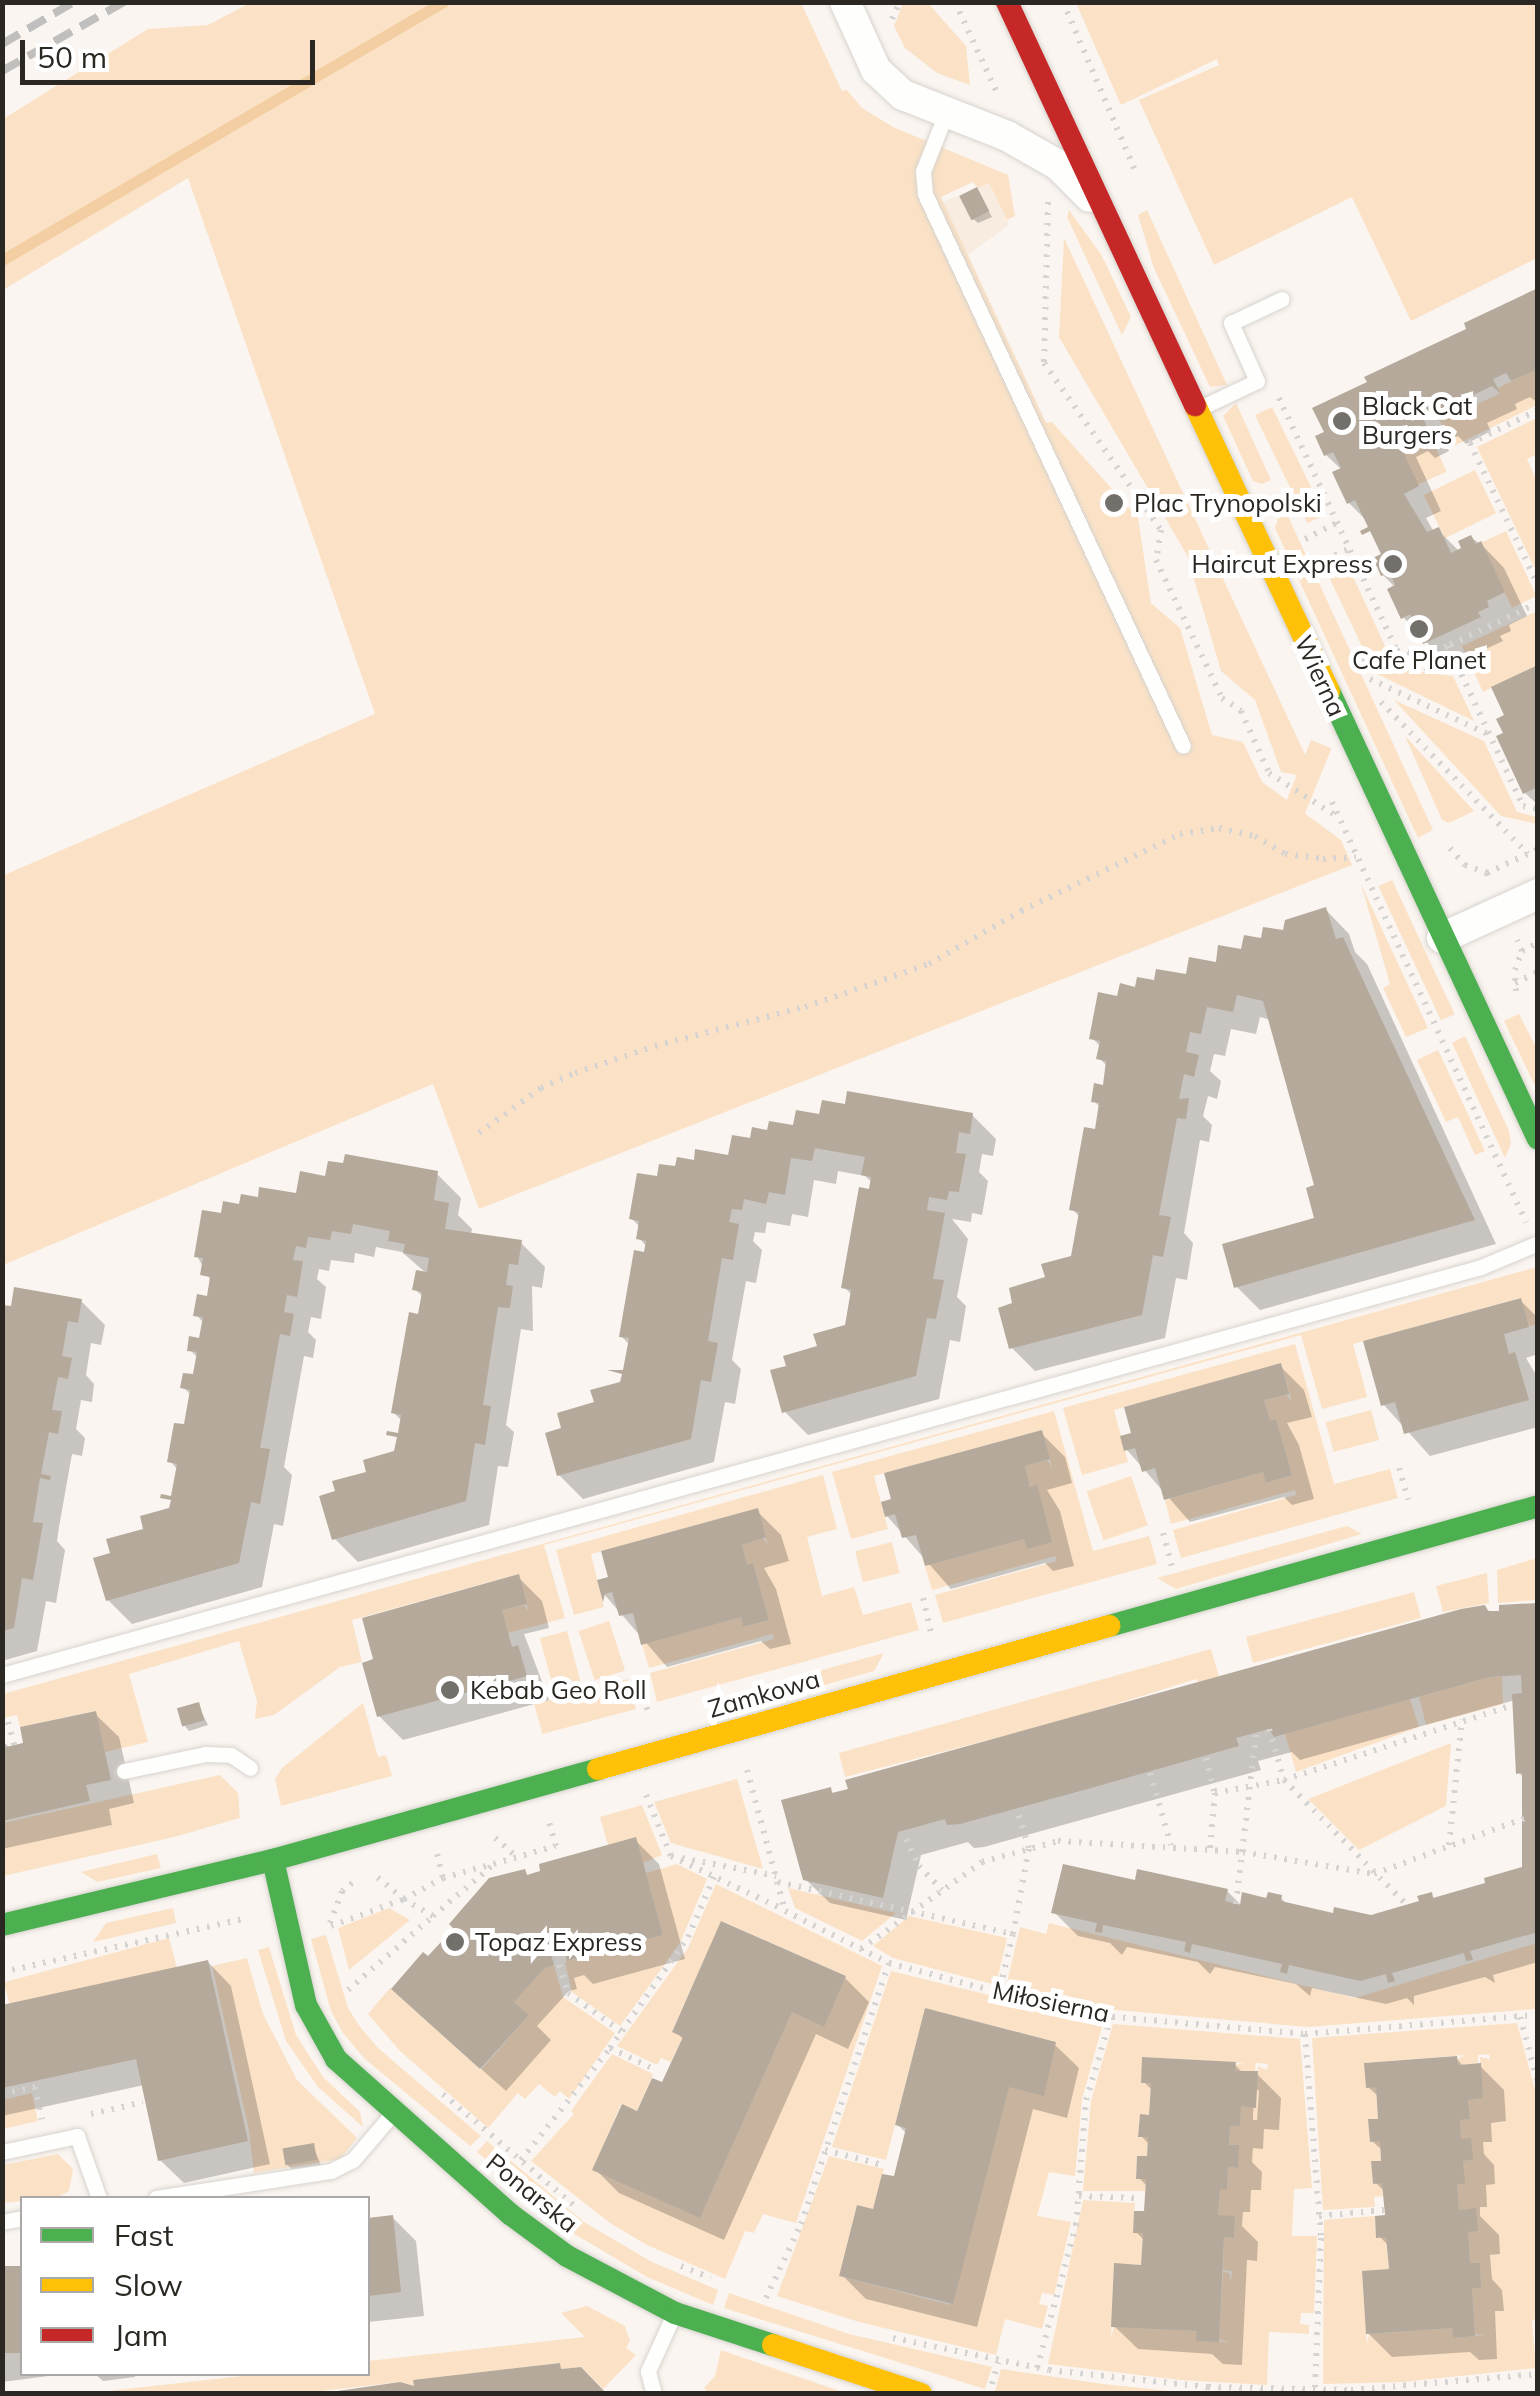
<!DOCTYPE html>
<html>
<head>
<meta charset="utf-8">
<style>
	body { margin:0 }
	#map { position:relative; width:1540px; height:2396px; overflow:hidden; background:#faf5f0; font-family:Mulish,sans-serif }
	div>[style] { position:absolute }
	[style*='--x'] { left:calc(var(--x)*1px); top:calc(var(--y)*1px); width:calc(var(--w)*1px); rotate:calc(var(--a)*1deg) }
	.built>* { inset:0; background:#f7ecdf }
	.green>* { inset:0; background:#fbe2c6; transform-origin:0 0 }
	.shadow>* { inset:0; background:#0003 }
	.stream>* { height:11px; margin:-5.5px; padding:0 5.5px; transform-origin:5.5px; border-radius:5.5px; background:#f3cea2 }
	.building>* { inset:0; background:#b4a99b; transform-origin:0 0 }
	.path>* { height:6px; margin-top:-3px; transform-origin:0; background:repeating-linear-gradient(90deg,#d6d4d3 0 2.5px,transparent 0 10.5px) }
	.roads { filter:drop-shadow(0 0 2px #d7d3ce) drop-shadow(0 0 2px #d7d3ce) }
	.lane>* { height:15px; margin:-7.5px; padding:0 7.5px; transform-origin:7.5px; border-radius:7.5px; background:#fefefd }
	.street>* { height:30px; margin:-15px; padding:0 15px; transform-origin:15px; border-radius:15px; background:#fefefd }
	.fast>* { height:22px; margin:-11px; padding:0 11px; transform-origin:11px; border-radius:11px; background:#4caf50 }
	.slow>* { height:22px; margin:-11px; padding:0 11px; transform-origin:11px; border-radius:11px; background:#ffc107 }
	.jam>* { height:22px; margin:-11px; padding:0 11px; transform-origin:11px; border-radius:11px; background:#c62828 }
	.rail>* { height:8px; margin-top:-4px; transform-origin:0; background:repeating-linear-gradient(90deg,#c0bfbd 0 20px,transparent 0 30px) }
	.dots>* { width:28px; height:28px; translate:-50% -50%; box-sizing:border-box; border:5px solid #fff; border-radius:50% }
	span { translate:-50% -50%; white-space:nowrap; text-align:center; line-height:1.15; -webkit-text-stroke:10px #fff; paint-order:stroke }
	.poi-label { font-size:25px; color:#2b2722 }
	.left { translate:0 -50%; text-align:left }
	.right { translate:-100% -50%; text-align:right }
	.street-label { font-size:25px; color:#2b2722 }
	.frame { position:absolute; inset:0; border:5px solid #2b2722; pointer-events:none }
	.legend { position:absolute; left:20px; top:2196px; width:350px; height:180px; box-sizing:border-box; background:#fff; border:2px solid #aaa9a7; margin:0; padding:12px 18px; list-style:none; font-size:30px; color:#2b2722 }
	.legend li { display:flex; align-items:center; gap:20px; height:50px }
	.legend b { width:50px; border:2px solid #aaa9a7 }
	.scale { position:absolute; left:20px; top:40px; width:295px; height:45px; box-sizing:border-box; border:5px solid #2b2722; border-top:0; padding-left:12px; font-size:30px; line-height:35px; white-space:nowrap; color:#2b2722; -webkit-text-stroke:8px #fff; paint-order:stroke }
</style>
</head>
<body>
<div id="map">
	<div class="built">
		<div style="clip-path:polygon(989px 183px,1009px 225px,968px 255px,943px 202px)"></div>
	</div>
	<div class="green">
		<div style="clip-path:polygon(252px 2px,801px 3px,842px 91px,847px 90px,862px 108px,893px 127px,1008px 175px,1015px 216px,1007px 220px,989px 183px,978px 188px,973px 182px,941px 197px,1046px 423px,1052px 422px,1138px 518px,1151px 603px,1180px 628px,1212px 735px,1243px 742px,1262px 782px,1341px 840px,1352px 865px,479px 1209px,433px 1084px,3px 1265px,2px 876px,375px 714px,188px 178px,3px 290px,3px 119px,148px 29px,208px 25px)"></div>
		<div style="clip-path:polygon(903px 3px,928px 3px,966px 46px,970px 85px,937px 73px,905px 48px,894px 26px)"></div>
		<div style="clip-path:polygon(1076px 3px,1537px 3px,1537px 258px,1411px 321px,1352px 197px,1214px 265px,1139px 100px,1219px 65px,1217px 59px,1121px 105px)"></div>
		<div style="clip-path:polygon(1069px 210px,1102px 256px,1131px 317px,1122px 335px,1067px 217px)"></div>
		<div style="clip-path:polygon(1147px 210px,1227px 385px,1210px 387px,1154px 268px,1138px 215px)"></div>
		<div style="clip-path:polygon(1064px 238px,1315px 776px,1312px 778px,1281px 772px,1255px 700px,1221px 671px,1187px 555px,1059px 337px)"></div>
		<div style="clip-path:polygon(1537px 369px,1537px 405px,1452px 447px,1440px 421px,1499px 394px,1498px 388px)"></div>
		<div style="clip-path:polygon(1236px 403px,1271px 480px,1262px 484px,1253px 481px,1223px 416px)"></div>
		<div style="left:1272px;top:407px;width:120px;height:19px;rotate:64deg"></div>
		<div style="clip-path:polygon(1537px 418px,1537px 454px,1527px 459px,1537px 481px,1537px 573px,1477px 447px)"></div>
		<div style="left:1427px;top:428px;width:48px;height:32px;rotate:66deg"></div>
		<div style="left:1475px;top:470px;width:48px;height:57px;rotate:64deg"></div>
		<div style="clip-path:polygon(1287px 514px,1433px 830px,1418px 838px,1275px 528px,1278px 519px)"></div>
		<div style="left:1506px;top:531px;width:72px;height:27px;rotate:65deg"></div>
		<div style="clip-path:polygon(1350px 570px,1391px 659px,1367px 657px,1330px 579px)"></div>
		<div style="clip-path:polygon(1537px 611px,1537px 666px,1483px 692px,1462px 646px)"></div>
		<div style="clip-path:polygon(1371px 666px,1453px 676px,1474px 721px,1375px 673px)"></div>
		<div style="clip-path:polygon(1394px 700px,1484px 741px,1517px 812px,1537px 817px,1537px 824px,1501px 816px)"></div>
		<div style="clip-path:polygon(1405px 736px,1474px 811px,1449px 823px,1442px 820px)"></div>
		<div style="left:1311px;top:740px;width:22px;height:136px;rotate:22deg"></div>
		<div style="left:1392px;top:880px;width:148px;height:15px;rotate:65deg"></div>
		<div style="clip-path:polygon(1361px 884px,1428px 1028px,1406px 1037px,1383px 988px,1390px 984px)"></div>
		<div style="clip-path:polygon(1519px 1014px,1538px 1051px,1537px 1090px,1504px 1021px)"></div>
		<div style="clip-path:polygon(1465px 1036px,1509px 1131px,1511px 1144px,1505px 1158px,1452px 1043px)"></div>
		<div style="clip-path:polygon(1438px 1050px,1485px 1151px,1475px 1155px,1458px 1117px,1446px 1122px,1417px 1060px)"></div>
		<div style="clip-path:polygon(1537px 1267px,1537px 1324px,1529px 1326px,1520px 1298px,1353px 1344px,1367px 1397px,1322px 1409px,1301px 1335px,544px 1545px,565px 1618px,508px 1633px,502px 1610px,524px 1605px,529px 1612px,518px 1574px,352px 1620px,362px 1662px,340px 1667px,274px 1715px,255px 1719px,257px 1701px,239px 1641px,129px 1674px,148px 1742px,105px 1752px,95px 1711px,20px 1727px,17px 1715px,3px 1718px,3px 1694px)"></div>
		<div style="clip-path:polygon(1295px 1344px,1334px 1484px,1390px 1469px,1398px 1498px,1181px 1558px,1173px 1530px,1296px 1495px,1295px 1490px,1171px 1524px,1165px 1500px,1263px 1472px,1267px 1483px,1292px 1475px,1276px 1419px,1270px 1420px,1264px 1400px,1286px 1394px,1292px 1402px,1281px 1364px,1114px 1410px,1128px 1462px,1082px 1475px,1063px 1408px)"></div>
		<div style="left:1371px;top:1410px;width:31px;height:47px;rotate:75deg"></div>
		<div style="clip-path:polygon(1054px 1411px,1093px 1551px,1149px 1536px,1157px 1564px,943px 1623px,935px 1595px,1057px 1561px,1055px 1556px,932px 1590px,925px 1566px,1024px 1539px,1036px 1485px,1030px 1487px,1025px 1466px,1047px 1460px,1052px 1468px,1042px 1430px,874px 1476px,888px 1529px,851px 1539px,832px 1472px)"></div>
		<div style="clip-path:polygon(823px 1475px,837px 1529px,807px 1537px,822px 1596px,854px 1587px,863px 1615px,911px 1602px,919px 1630px,657px 1702px,650px 1673px,774px 1639px,772px 1634px,649px 1668px,642px 1644px,741px 1617px,744px 1627px,769px 1620px,753px 1563px,747px 1565px,742px 1545px,763px 1538px,768px 1546px,758px 1508px,591px 1554px,604px 1607px,574px 1615px,556px 1550px)"></div>
		<div style="left:1131px;top:1476px;width:52px;height:47px;rotate:71deg"></div>
		<div style="clip-path:polygon(1347px 1526px,1362px 1534px,1176px 1589px,1157px 1578px)"></div>
		<div style="left:892px;top:1542px;width:32px;height:38px;rotate:76deg"></div>
		<div style="clip-path:polygon(1537px 1558px,1537px 1600px,1498px 1603px,1497px 1570px)"></div>
		<div style="clip-path:polygon(1487px 1573px,1489px 1603px,1443px 1612px,1436px 1586px)"></div>
		<div style="left:1414px;top:1592px;width:27px;height:174px;rotate:75deg"></div>
		<div style="left:609px;top:1621px;width:52px;height:32px;rotate:72deg"></div>
		<div style="left:567px;top:1631px;width:53px;height:28px;rotate:75deg"></div>
		<div style="clip-path:polygon(1211px 1649px,1219px 1677px,1199px 1682px,1196px 1679px,1065px 1720px,845px 1777px,839px 1753px)"></div>
		<div style="clip-path:polygon(884px 1653px,874px 1671px,814px 1688px,797px 1677px)"></div>
		<div style="clip-path:polygon(1490px 1677px,1502px 1677px,1503px 1704px,1426px 1725px,1419px 1697px)"></div>
		<div style="left:628px;top:1679px;width:31px;height:97px;rotate:75deg"></div>
		<div style="clip-path:polygon(1410px 1699px,1419px 1727px,1296px 1772px,1285px 1734px)"></div>
		<div style="clip-path:polygon(363px 1703px,378px 1757px,386px 1755px,392px 1776px,281px 1806px,275px 1779px,282px 1768px)"></div>
		<div style="clip-path:polygon(1451px 1743px,1446px 1806px,1359px 1850px,1308px 1799px)"></div>
		<div style="clip-path:polygon(220px 1775px,238px 1793px,240px 1818px,174px 1837px,3px 1876px,3px 1823px)"></div>
		<div style="clip-path:polygon(737px 1779px,763px 1869px,671px 1843px,654px 1802px)"></div>
		<div style="clip-path:polygon(642px 1805px,662px 1855px,643px 1863px,608px 1845px,600px 1817px)"></div>
		<div style="clip-path:polygon(157px 1854px,161px 1868px,97px 1882px,81px 1872px)"></div>
		<div style="clip-path:polygon(677px 1864px,707px 1879px,680px 1943px,620px 2026px,572px 1992px,565px 1962px,663px 1935px,646px 1873px)"></div>
		<div style="clip-path:polygon(716px 1884px,882px 1966px,796px 2223px,763px 2214px,754px 2233px,745px 2231px,725px 2279px,647px 2245px,610px 2223px,531px 2161px,574px 2114px,571px 2111px,612px 2054px,653px 2074px,637px 2111px,621px 2104px,593px 2170px,700px 2218px,792px 2012px,824px 2026px,846px 1976px,722px 1921px,672px 2031px,683px 2037px,671px 2062px,661px 2058px,657px 2065px,617px 2046px,688px 1948px)"></div>
		<div style="clip-path:polygon(788px 1888px,896px 1913px,862px 1941px,795px 1908px)"></div>
		<div style="clip-path:polygon(173px 1908px,176px 1923px,93px 1942px,106px 1923px)"></div>
		<div style="clip-path:polygon(389px 1908px,410px 1920px,349px 1970px,338px 1928px)"></div>
		<div style="clip-path:polygon(909px 1916px,1007px 1938px,996px 1985px,893px 1958px,873px 1946px)"></div>
		<div style="clip-path:polygon(1049px 1923px,1355px 1998px,1537px 1943px,1537px 2009px,1308px 2027px,1082px 2007px,1006px 1987px,1020px 1927px,1046px 1934px)"></div>
		<div style="clip-path:polygon(326px 1935px,348px 2008px,360px 2027px,378px 2048px,481px 2136px,470px 2146px,365px 2059px,343px 2033px,331px 2011px,311px 1939px)"></div>
		<div style="left:169px;top:1938px;width:30px;height:171px;rotate:75deg"></div>
		<div style="clip-path:polygon(269px 1947px,296px 2035px,323px 2077px,360px 2112px,363px 2127px,318px 2087px,286px 2041px,258px 1950px)"></div>
		<div style="clip-path:polygon(247px 1958px,263px 2014px,297px 2080px,357px 2138px,340px 2159px,254px 2173px,249px 2130px,212px 1966px)"></div>
		<div style="clip-path:polygon(554px 1965px,563px 1997px,615px 2033px,569px 2099px,560px 2091px,555px 2097px,539px 2084px,525px 2099px,518px 2093px,488px 2128px,400px 2051px,368px 2014px,390px 1988px,481px 2070px,529px 2015px,514px 2002px,545px 1968px)"></div>
		<div style="clip-path:polygon(891px 1971px,1103px 2023px,1082px 2099px,1075px 2176px,1049px 2172px,1037px 2216px,1071px 2222px,1054px 2295px,1042px 2293px,1039px 2304px,1048px 2306px,1042px 2329px,1005px 2319px,996px 2355px,859px 2322px,777px 2296px,829px 2156px,884px 2169px,873px 2209px,857px 2205px,839px 2276px,950px 2305px,1009px 2085px,1043px 2093px,1056px 2042px,925px 2008px,886px 2160px,832px 2147px)"></div>
		<div style="clip-path:polygon(1517px 2023px,1537px 2097px,1538px 2319px,1532px 2320px,1536px 2368px,1403px 2382px,1323px 2384px,1324px 2220px,1375px 2216px,1376px 2237px,1386px 2237px,1389px 2269px,1362px 2272px,1367px 2344px,1369px 2334px,1452px 2328px,1453px 2338px,1485px 2335px,1475px 2334px,1472px 2288px,1481px 2287px,1480px 2264px,1470px 2263px,1468px 2232px,1477px 2230px,1476px 2209px,1459px 2210px,1457px 2184px,1464px 2183px,1463px 2161px,1473px 2160px,1461px 2139px,1460px 2120px,1470px 2119px,1468px 2100px,1483px 2098px,1480px 2057px,1490px 2059px,1489px 2054px,1478px 2055px,1478px 2063px,1458px 2065px,1457px 2059px,1465px 2055px,1365px 2063px,1366px 2087px,1376px 2087px,1378px 2119px,1371px 2142px,1380px 2141px,1381px 2161px,1371px 2162px,1373px 2183px,1382px 2183px,1383px 2196px,1374px 2197px,1375px 2207px,1323px 2210px,1312px 2038px)"></div>
		<div style="clip-path:polygon(1113px 2024px,1300px 2039px,1312px 2188px,1294px 2189px,1292px 2236px,1317px 2236px,1314px 2313px,1301px 2313px,1300px 2324px,1309px 2325px,1309px 2334px,1269px 2332px,1267px 2385px,1180px 2380px,1048px 2364px,1083px 2200px,1135px 2203px,1133px 2232px,1143px 2233px,1141px 2265px,1114px 2264px,1111px 2337px,1114px 2327px,1197px 2331px,1197px 2341px,1229px 2342px,1219px 2339px,1223px 2272px,1229px 2273px,1231px 2281px,1232px 2271px,1223px 2270px,1224px 2237px,1234px 2237px,1235px 2217px,1218px 2215px,1220px 2189px,1227px 2189px,1228px 2167px,1237px 2168px,1238px 2145px,1229px 2145px,1230px 2126px,1240px 2126px,1241px 2106px,1256px 2107px,1258px 2066px,1267px 2070px,1268px 2064px,1256px 2063px,1255px 2071px,1235px 2071px,1235px 2065px,1244px 2063px,1143px 2057px,1141px 2082px,1151px 2083px,1149px 2115px,1140px 2115px,1138px 2136px,1148px 2137px,1147px 2156px,1137px 2156px,1136px 2178px,1146px 2179px,1145px 2191px,1083px 2191px,1091px 2101px)"></div>
		<div style="clip-path:polygon(32px 2093px,38px 2121px,3px 2129px,3px 2100px)"></div>
		<div style="clip-path:polygon(487px 2141px,584px 2222px,652px 2262px,718px 2290px,713px 2305px,647px 2277px,576px 2235px,477px 2152px)"></div>
		<div style="clip-path:polygon(58px 2154px,73px 2169px,69px 2191px,58px 2197px,3px 2203px,3px 2165px)"></div>
		<div style="clip-path:polygon(729px 2293px,849px 2334px,992px 2367px,985px 2389px,724px 2308px)"></div>
		<div style="clip-path:polygon(587px 2306px,625px 2326px,630px 2341px,626px 2348px,636px 2355px,603px 2389px,581px 2367px,561px 2369px,560px 2363px,413px 2381px,414px 2386px,406px 2387px,400px 2382px,295px 2394px,81px 2394px,260px 2374px,368px 2374px,368px 2361px,585px 2337px,561px 2313px)"></div>
		<div style="clip-path:polygon(721px 2350px,787px 2373px,846px 2393px,708px 2394px,704px 2388px,715px 2376px)"></div>
		<div style="clip-path:polygon(1001px 2369px,1103px 2384px,1189px 2393px,1008px 2393px,995px 2391px)"></div>
	</div>
	<div class="shadow">
		<div style="clip-path:polygon(977px 190px,992px 217px,978px 223px,972px 218px)"></div>
		<div style="clip-path:polygon(1538px 291px,1538px 403px,1530px 397px,1515px 404px,1517px 409px,1487px 423px,1491px 431px,1466px 444px,1458px 436px,1445px 443px,1449px 451px,1435px 458px,1428px 451px,1416px 457px,1441px 511px,1426px 518px,1434px 532px,1438px 530px,1459px 551px,1471px 538px,1481px 544px,1504px 568px,1527px 616px,1509px 625px,1511px 631px,1500px 636px,1503px 641px,1449px 666px,1403px 617px,1396px 588px,1383px 575px,1384px 556px,1369px 523px,1349px 503px,1335px 474px,1342px 470px,1326px 455px,1469px 330px)"></div>
		<div style="clip-path:polygon(1538px 668px,1538px 805px,1525px 793px,1506px 735px,1508px 716px)"></div>
		<div style="clip-path:polygon(1326px 910px,1349px 934px,1355px 952px,1367px 964px,1496px 1244px,1260px 1310px,1236px 1286px,1317px 1219px,1318px 1187px,1271px 1020px,1260px 1017px,1256px 1034px,1231px 1029px,1225px 1056px,1214px 1054px,1210px 1071px,1221px 1081px,1217px 1099px,1208px 1096px,1203px 1116px,1212px 1125px,1209px 1142px,1200px 1140px,1184px 1233px,1193px 1243px,1187px 1280px,1176px 1278px,1165px 1338px,1035px 1371px,1011px 1347px,1015px 1305px,1074px 1258px,1081px 1218px,1072px 1209px,1097px 1131px,1101px 1108px,1094px 1101px,1106px 1088px,1108px 1067px,1099px 1058px,1101px 1047px,1092px 1038px,1119px 999px,1156px 983px,1188px 977px)"></div>
		<div style="clip-path:polygon(972px 1115px,996px 1139px,993px 1156px,982px 1154px,979px 1172px,988px 1181px,982px 1215px,972px 1213px,971px 1222px,952px 1219px,968px 1239px,957px 1297px,966px 1306px,960px 1342px,950px 1340px,939px 1399px,808px 1435px,785px 1412px,789px 1367px,847px 1327px,853px 1296px,844px 1287px,873px 1183px,865px 1176px,838px 1171px,836px 1184px,814px 1180px,808px 1217px,792px 1214px,790px 1226px,767px 1222px,765px 1233px,755px 1232px,753px 1241px,762px 1250px,756px 1283px,746px 1281px,732px 1360px,741px 1369px,735px 1404px,725px 1402px,714px 1462px,583px 1499px,559px 1475px,564px 1430px,623px 1384px,630px 1345px,621px 1336px,647px 1247px,639px 1238px,641px 1228px,631px 1218px,659px 1179px,696px 1163px,730px 1158px,769px 1133px,821px 1117px)"></div>
		<div style="clip-path:polygon(437px 1174px,461px 1198px,458px 1215px,472px 1229px,471px 1235px,521px 1243px,545px 1267px,542px 1288px,532px 1286px,533px 1331px,521px 1329px,506px 1425px,514px 1432px,508px 1467px,498px 1466px,489px 1525px,358px 1562px,334px 1538px,370px 1473px,396px 1453px,402px 1421px,393px 1412px,424px 1298px,415px 1289px,427px 1274px,402px 1252px,376px 1247px,374px 1257px,355px 1253px,354px 1263px,331px 1260px,329px 1271px,319px 1269px,317px 1279px,326px 1287px,321px 1319px,311px 1317px,308px 1332px,316px 1340px,313px 1358px,304px 1356px,284px 1467px,292px 1475px,283px 1526px,274px 1524px,262px 1587px,132px 1624px,108px 1600px,113px 1555px,172px 1510px,178px 1470px,170px 1461px,186px 1427px,192px 1396px,183px 1387px,195px 1377px,198px 1358px,190px 1350px,201px 1340px,204px 1323px,196px 1315px,209px 1299px,212px 1283px,197px 1256px,223px 1216px,260px 1200px,298px 1196px,327px 1178px)"></div>
		<div style="clip-path:polygon(1520px 1300px,1538px 1318px,1538px 1354px,1526px 1358px,1538px 1378px,1538px 1427px,1430px 1456px,1383px 1404px)"></div>
		<div style="clip-path:polygon(81px 1301px,105px 1325px,101px 1345px,91px 1343px,86px 1375px,94px 1384px,92px 1402px,81px 1400px,76px 1429px,85px 1438px,82px 1456px,72px 1454px,59px 1527px,57px 1541px,65px 1550px,56px 1603px,46px 1601px,37px 1651px,2px 1661px,2px 1308px)"></div>
		<div style="clip-path:polygon(1280px 1366px,1304px 1390px,1312px 1417px,1287px 1423px,1299px 1445px,1314px 1499px,1292px 1505px,1284px 1497px,1190px 1522px,1127px 1450px)"></div>
		<div style="clip-path:polygon(1041px 1433px,1065px 1457px,1072px 1483px,1047px 1490px,1060px 1511px,1074px 1566px,1053px 1571px,1045px 1563px,951px 1589px,887px 1516px)"></div>
		<div style="clip-path:polygon(757px 1511px,781px 1535px,789px 1561px,764px 1568px,776px 1589px,791px 1644px,770px 1649px,761px 1641px,667px 1667px,604px 1594px)"></div>
		<div style="clip-path:polygon(518px 1577px,542px 1601px,549px 1628px,524px 1634px,549px 1700px,403px 1740px,379px 1716px,376px 1661px)"></div>
		<div style="clip-path:polygon(1538px 1605px,1538px 1962px,1493px 1975px,1495px 1983px,1485px 1977px,1414px 1996px,1414px 2005px,1407px 1998px,1386px 2004px,1312px 1988px,1310px 1996px,1296px 1984px,1215px 1967px,1210px 1974px,1198px 1962px,1127px 1947px,1122px 1955px,1110px 1943px,1078px 1936px,1054px 1912px,1137px 1883px,1227px 1891px,1242px 1906px,1281px 1898px,1289px 1906px,1334px 1916px,1371px 1918px,1422px 1903px,1431px 1895px,1436px 1900px,1488px 1885px,1525px 1869px,1525px 1779px,1519px 1773px,1515px 1700px,1300px 1760px,1292px 1752px,1258px 1761px,1261px 1770px,984px 1847px,974px 1848px,968px 1842px,921px 1855px,906px 1920px,830px 1903px,805px 1879px,830px 1790px,835px 1795px,1486px 1608px,1492px 1614px)"></div>
		<div style="clip-path:polygon(198px 1705px,208px 1725px,189px 1731px,184px 1725px)"></div>
		<div style="clip-path:polygon(95px 1714px,119px 1737px,134px 1803px,109px 1809px,112px 1825px,2px 1849px,2px 1740px,11px 1749px,26px 1745px)"></div>
		<div style="clip-path:polygon(635px 1840px,659px 1864px,685px 1959px,593px 1984px,584px 1975px,574px 1978px,577px 1989px,569px 1991px,537px 2026px,551px 2040px,506px 2091px,418px 2013px,428px 1960px,524px 1871px,529px 1877px)"></div>
		<div style="clip-path:polygon(208px 1962px,231px 1986px,270px 2164px,184px 2183px,160px 2160px,144px 2085px,2px 2116px,2px 2008px)"></div>
		<div style="clip-path:polygon(845px 1978px,869px 2002px,848px 2049px,816px 2034px,724px 2240px,619px 2193px,595px 2169px,664px 2086px,684px 2040px,675px 2031px)"></div>
		<div style="clip-path:polygon(1055px 2045px,1079px 2068px,1067px 2118px,1033px 2109px,977px 2327px,866px 2299px,842px 2275px,896px 2179px,907px 2134px,898px 2125px)"></div>
		<div style="clip-path:polygon(1456px 2058px,1464px 2067px,1480px 2066px,1504px 2090px,1506px 2121px,1491px 2123px,1492px 2142px,1483px 2142px,1484px 2154px,1494px 2165px,1495px 2184px,1486px 2185px,1487px 2207px,1480px 2207px,1480px 2216px,1499px 2235px,1500px 2254px,1490px 2255px,1492px 2279px,1502px 2290px,1504px 2311px,1495px 2311px,1497px 2359px,1479px 2360px,1470px 2352px,1392px 2357px,1368px 2333px,1391px 2271px,1390px 2247px,1379px 2236px,1388px 2217px,1386px 2193px,1375px 2182px,1384px 2163px,1383px 2151px,1372px 2141px,1381px 2122px,1379px 2097px,1368px 2087px)"></div>
		<div style="clip-path:polygon(evenodd,1235px 2065px,1243px 2073px,1257px 2074px,1281px 2098px,1279px 2130px,1264px 2129px,1263px 2149px,1253px 2148px,1252px 2162px,1262px 2172px,1261px 2190px,1251px 2190px,1250px 2212px,1243px 2212px,1242px 2226px,1258px 2242px,1257px 2261px,1247px 2260px,1242px 2365px,1223px 2364px,1212px 2354px,1138px 2349px,1114px 2326px,1144px 2267px,1145px 2241px,1136px 2232px,1146px 2214px,1148px 2187px,1139px 2178px,1149px 2159px,1150px 2145px,1141px 2136px,1151px 2117px,1153px 2091px,1144px 2082px,1235px 2065px,1254px 2087px,1259px 2091px,1257px 2120px,1253px 2120px,1254px 2087px)"></div>
		<div style="clip-path:polygon(313px 2146px,321px 2165px,292px 2169px,286px 2164px)"></div>
		<div style="clip-path:polygon(392px 2217px,416px 2241px,424px 2316px,368px 2322px,368px 2220px)"></div>
		<div style="clip-path:polygon(22px 2269px,22px 2374px,64px 2374px,2px 2382px,2px 2271px)"></div>
		<div style="clip-path:polygon(95px 2374px,135px 2374px,135px 2377px,103px 2381px)"></div>
	</div>
	<div class="stream">
		<div style="--x:2;--y:260;--w:511;--a:-30.33"></div>
	</div>
	<div class="building">
		<div style="left:977px;top:187px;width:27px;height:20px;rotate:63deg"></div>
		<div style="clip-path:polygon(1538px 288px,1538px 369px,1511px 381px,1506px 373px,1493px 379px,1500px 393px,1492px 386px,1465px 399px,1469px 407px,1440px 421px,1436px 413px,1423px 418px,1427px 427px,1409px 436px,1405px 427px,1394px 433px,1419px 486px,1404px 494px,1427px 532px,1439px 527px,1451px 553px,1461px 548px,1458px 541px,1471px 535px,1476px 544px,1481px 541px,1505px 592px,1487px 601px,1489px 607px,1478px 612px,1481px 617px,1423px 644px,1410px 614px,1401px 619px,1387px 589px,1395px 585px,1390px 573px,1381px 576px,1373px 558px,1381px 554px,1370px 531px,1362px 535px,1360px 531px,1368px 527px,1355px 500px,1347px 504px,1332px 472px,1341px 468px,1333px 452px,1324px 456px,1315px 436px,1324px 432px,1312px 408px,1367px 382px,1364px 377px,1466px 329px,1464px 323px)"></div>
		<div style="clip-path:polygon(1538px 665px,1538px 787px,1523px 794px,1496px 736px,1503px 733px,1496px 719px,1504px 715px,1491px 687px)"></div>
		<div style="clip-path:polygon(1326px 907px,1336px 939px,1343px 937px,1475px 1220px,1234px 1288px,1222px 1244px,1314px 1218px,1306px 1188px,1314px 1185px,1263px 1001px,1237px 995px,1233px 1012px,1207px 1007px,1201px 1034px,1190px 1032px,1186px 1052px,1199px 1055px,1194px 1077px,1184px 1074px,1179px 1099px,1189px 1098px,1186px 1119px,1177px 1118px,1159px 1215px,1171px 1217px,1163px 1257px,1153px 1255px,1142px 1315px,1009px 1349px,998px 1308px,1012px 1303px,1009px 1288px,1045px 1277px,1041px 1264px,1071px 1256px,1079px 1212px,1069px 1210px,1084px 1127px,1095px 1129px,1099px 1103px,1091px 1102px,1094px 1083px,1103px 1085px,1106px 1061px,1096px 1059px,1100px 1041px,1089px 1039px,1098px 992px,1117px 996px,1120px 983px,1135px 987px,1137px 977px,1154px 980px,1156px 969px,1186px 974px,1189px 957px,1216px 962px,1218px 945px,1241px 949px,1244px 935px,1261px 938px,1263px 927px,1283px 930px,1285px 920px)"></div>
		<div style="clip-path:polygon(847px 1091px,973px 1113px,970px 1134px,959px 1132px,956px 1153px,966px 1154px,959px 1192px,949px 1191px,947px 1200px,929px 1197px,927px 1210px,945px 1213px,933px 1279px,944px 1280px,936px 1319px,927px 1318px,916px 1376px,782px 1413px,770px 1370px,786px 1366px,783px 1356px,817px 1346px,813px 1334px,845px 1325px,851px 1290px,841px 1288px,859px 1187px,869px 1189px,871px 1177px,861px 1175px,865px 1157px,815px 1148px,812px 1161px,791px 1158px,785px 1195px,769px 1192px,766px 1204px,744px 1199px,742px 1210px,732px 1209px,729px 1222px,739px 1224px,733px 1260px,722px 1258px,708px 1341px,718px 1343px,711px 1382px,701px 1380px,691px 1439px,557px 1476px,545px 1433px,561px 1428px,557px 1413px,594px 1402px,590px 1390px,620px 1382px,622px 1374px,607px 1370px,623px 1370px,629px 1338px,619px 1337px,634px 1250px,644px 1252px,646px 1241px,636px 1239px,639px 1221px,629px 1219px,637px 1173px,657px 1176px,659px 1164px,675px 1166px,677px 1157px,694px 1160px,695px 1149px,728px 1155px,732px 1135px,750px 1138px,752px 1127px,767px 1130px,769px 1121px,793px 1125px,796px 1110px,819px 1114px,822px 1100px,845px 1104px)"></div>
		<div style="clip-path:polygon(345px 1154px,438px 1171px,434px 1200px,449px 1203px,445px 1229px,522px 1240px,518px 1265px,509px 1264px,506px 1285px,513px 1286px,510px 1308px,498px 1307px,483px 1405px,491px 1406px,485px 1445px,475px 1443px,466px 1501px,332px 1540px,319px 1496px,335px 1491px,332px 1481px,366px 1472px,363px 1460px,394px 1451px,397px 1437px,386px 1435px,387px 1431px,398px 1433px,401px 1415px,391px 1413px,409px 1312px,418px 1314px,422px 1292px,412px 1290px,416px 1270px,427px 1272px,429px 1258px,403px 1253px,405px 1244px,388px 1241px,390px 1231px,353px 1224px,351px 1234px,332px 1231px,330px 1240px,308px 1237px,306px 1248px,296px 1246px,293px 1260px,303px 1261px,297px 1297px,287px 1295px,284px 1312px,294px 1314px,290px 1336px,280px 1334px,260px 1448px,270px 1449px,260px 1504px,251px 1502px,239px 1563px,106px 1601px,93px 1558px,110px 1553px,106px 1539px,143px 1529px,140px 1516px,169px 1508px,171px 1500px,160px 1498px,161px 1494px,171px 1496px,177px 1464px,167px 1462px,174px 1423px,184px 1424px,190px 1390px,180px 1388px,183px 1373px,193px 1374px,197px 1352px,187px 1351px,189px 1336px,199px 1338px,203px 1317px,193px 1316px,197px 1294px,207px 1296px,210px 1277px,200px 1275px,203px 1258px,194px 1257px,202px 1210px,221px 1213px,223px 1201px,239px 1204px,241px 1194px,258px 1197px,259px 1187px,296px 1193px,300px 1171px,325px 1176px,328px 1161px,343px 1163px)"></div>
		<div style="clip-path:polygon(14px 1287px,82px 1299px,78px 1323px,68px 1321px,62px 1356px,72px 1358px,68px 1379px,58px 1377px,52px 1410px,62px 1411px,58px 1434px,49px 1432px,41px 1474px,51px 1476px,50px 1480px,40px 1478px,33px 1522px,43px 1523px,33px 1580px,22px 1578px,14px 1628px,2px 1631px,2px 1305px,11px 1306px)"></div>
		<div style="clip-path:polygon(1521px 1298px,1529px 1327px,1504px 1334px,1509px 1354px,1515px 1352px,1529px 1400px,1404px 1434px,1395px 1402px,1381px 1406px,1363px 1341px)"></div>
		<div style="clip-path:polygon(1281px 1363px,1289px 1394px,1264px 1400px,1270px 1420px,1276px 1419px,1292px 1475px,1266px 1483px,1263px 1472px,1164px 1500px,1155px 1468px,1142px 1472px,1135px 1448px,1124px 1451px,1120px 1436px,1131px 1433px,1124px 1407px)"></div>
		<div style="clip-path:polygon(1042px 1430px,1050px 1459px,1025px 1466px,1030px 1487px,1037px 1484px,1052px 1542px,1027px 1549px,1024px 1539px,925px 1566px,916px 1535px,902px 1538px,895px 1514px,885px 1517px,881px 1502px,891px 1499px,884px 1473px)"></div>
		<div style="clip-path:polygon(758px 1508px,766px 1537px,742px 1545px,747px 1565px,753px 1563px,769px 1620px,743px 1627px,741px 1617px,641px 1645px,633px 1613px,619px 1616px,612px 1592px,605px 1594px,603px 1602px,597px 1580px,608px 1577px,601px 1551px)"></div>
		<div style="clip-path:polygon(519px 1574px,527px 1604px,502px 1610px,512px 1647px,518px 1645px,527px 1676px,377px 1717px,362px 1663px,373px 1659px,362px 1618px)"></div>
		<div style="clip-path:polygon(1538px 1603px,1538px 1932px,1470px 1951px,1473px 1960px,1466px 1961px,1464px 1953px,1392px 1973px,1395px 1981px,1388px 1983px,1386px 1974px,1360px 1981px,1289px 1965px,1287px 1974px,1280px 1972px,1282px 1964px,1192px 1944px,1190px 1953px,1184px 1951px,1186px 1942px,1103px 1925px,1102px 1933px,1095px 1932px,1097px 1923px,1051px 1913px,1063px 1864px,1135px 1880px,1137px 1869px,1228px 1889px,1225px 1901px,1240px 1905px,1242px 1892px,1266px 1898px,1268px 1892px,1282px 1895px,1281px 1901px,1333px 1913px,1334px 1907px,1371px 1915px,1419px 1901px,1417px 1896px,1432px 1892px,1433px 1898px,1485px 1883px,1484px 1878px,1522px 1867px,1522px 1773px,1516px 1774px,1512px 1694px,1522px 1693px,1521px 1675px,1490px 1677px,1274px 1737px,1269px 1729px,1236px 1738px,1239px 1746px,1091px 1788px,960px 1824px,947px 1825px,945px 1819px,898px 1832px,883px 1898px,803px 1880px,781px 1800px,831px 1787px,832px 1793px,848px 1789px,845px 1780px,1461px 1609px,1485px 1605px,1488px 1611px,1499px 1611px,1499px 1605px)"></div>
		<div style="left:199px;top:1702px;width:19px;height:23px;rotate:74deg"></div>
		<div style="clip-path:polygon(96px 1711px,111px 1780px,86px 1785px,90px 1801px,2px 1821px,2px 1739px,6px 1747px,23px 1743px,20px 1727px)"></div>
		<div style="clip-path:polygon(636px 1837px,663px 1935px,567px 1961px,564px 1950px,551px 1954px,554px 1965px,545px 1968px,514px 2002px,529px 2015px,480px 2069px,391px 1989px,423px 1952px,428px 1956px,442px 1941px,453px 1928px,449px 1924px,489px 1878px,525px 1869px,527px 1875px,540px 1871px,539px 1864px)"></div>
		<div style="clip-path:polygon(721px 1921px,846px 1976px,824px 2027px,792px 2012px,700px 2218px,592px 2170px,622px 2104px,637px 2111px,652px 2078px,662px 2082px,683px 2037px,672px 2032px)"></div>
		<div style="clip-path:polygon(208px 1960px,248px 2141px,158px 2161px,136px 2059px,2px 2088px,2px 2005px)"></div>
		<div style="clip-path:polygon(925px 2008px,1056px 2042px,1044px 2096px,1009px 2087px,953px 2304px,839px 2276px,857px 2205px,873px 2209px,882px 2174px,894px 2176px,906px 2128px,895px 2125px)"></div>
		<div style="clip-path:polygon(1457px 2056px,1458px 2065px,1481px 2063px,1483px 2098px,1468px 2100px,1470px 2119px,1460px 2120px,1461px 2139px,1471px 2138px,1473px 2160px,1463px 2161px,1465px 2184px,1457px 2184px,1459px 2210px,1476px 2208px,1478px 2231px,1468px 2232px,1470px 2263px,1480px 2263px,1481px 2288px,1472px 2288px,1475px 2336px,1453px 2338px,1452px 2328px,1366px 2334px,1362px 2271px,1389px 2269px,1386px 2237px,1376px 2238px,1375px 2216px,1385px 2215px,1382px 2183px,1373px 2184px,1371px 2161px,1381px 2161px,1380px 2141px,1370px 2142px,1368px 2119px,1378px 2119px,1376px 2087px,1366px 2088px,1364px 2063px)"></div>
		<div style="clip-path:polygon(1142px 2057px,1236px 2062px,1235px 2071px,1258px 2071px,1256px 2108px,1241px 2106px,1240px 2126px,1230px 2126px,1229px 2145px,1239px 2145px,1238px 2168px,1228px 2167px,1227px 2190px,1220px 2189px,1218px 2215px,1235px 2216px,1234px 2238px,1224px 2237px,1219px 2342px,1196px 2341px,1197px 2331px,1111px 2327px,1114px 2263px,1141px 2265px,1143px 2233px,1133px 2233px,1134px 2211px,1144px 2211px,1146px 2179px,1136px 2179px,1137px 2156px,1147px 2156px,1148px 2137px,1138px 2137px,1140px 2114px,1149px 2115px,1151px 2083px,1141px 2083px)"></div>
		<div style="left:314px;top:2143px;width:17px;height:32px;rotate:80deg"></div>
		<div style="clip-path:polygon(393px 2215px,401px 2292px,368px 2296px,368px 2218px)"></div>
		<div style="left:22px;top:2266px;width:87px;height:20px;rotate:90deg"></div>
		<div style="clip-path:polygon(560px 2363px,561px 2369px,581px 2367px,607px 2394px,317px 2394px,400px 2382px,414px 2386px,413px 2380px)"></div>
	</div>
	<div class="path">
		<div style="--x:955;--y:2;--w:102;--a:65.2"></div>
		<div style="--x:1063;--y:2;--w:183;--a:66.8"></div>
		<div style="--x:892;--y:19;--w:19;--a:-65"></div>
		<div style="--x:1048;--y:202;--w:161;--a:91.4"></div>
		<div style="--x:1044;--y:363;--w:204;--a:55"></div>
		<div style="--x:1161;--y:530;--w:30;--a:99"></div>
		<div style="--x:1156;--y:560;--w:153;--a:64.4"></div>
		<div style="--x:1222;--y:698;--w:23;--a:34"></div>
		<div style="--x:1241;--y:711;--w:68;--a:65.7"></div>
		<div style="--x:1269;--y:773;--w:78;--a:32.5"></div>
		<div style="--x:1279;--y:398;--w:279;--a:65"></div>
		<div style="--x:1397;--y:651;--w:28;--a:8"></div>
		<div style="--x:1425;--y:655;--w:25;--a:-21"></div>
		<div style="--x:1538;--y:410;--w:76;--a:154.1"></div>
		<div style="--x:1470;--y:443;--w:157;--a:64.4"></div>
		<div style="--x:1305;--y:539;--w:37;--a:-27"></div>
		<div style="--x:1316;--y:564;--w:38;--a:-25"></div>
		<div style="--x:1538;--y:603;--w:100;--a:154.5"></div>
		<div style="--x:1448;--y:646;--w:177;--a:64.9"></div>
		<div style="--x:1523;--y:806;--w:15;--a:11"></div>
		<div style="--x:1362;--y:661;--w:99;--a:5.8"></div>
		<div style="--x:1370;--y:679;--w:130;--a:25"></div>
		<div style="--x:1381;--y:702;--w:211;--a:46"></div>
		<div style="--x:1332;--y:802;--w:463;--a:65.2"></div>
		<div style="--x:1450;--y:848;--w:23;--a:49"></div>
		<div style="--x:1465;--y:865;--w:23;--a:20"></div>
		<div style="--x:1487;--y:873;--w:7;--a:63"></div>
		<div style="--x:1487;--y:873;--w:56;--a:-25.2"></div>
		<div style="--x:1522;--y:951;--w:18;--a:-27"></div>
		<div style="--x:1515;--y:983;--w:25;--a:-26"></div>
		<div style="--x:1516;--y:991;--w:21;--a:-93"></div>
		<div style="--x:1515;--y:970;--w:20;--a:-70"></div>
		<div style="--x:1522;--y:951;--w:12;--a:-114"></div>
		<div style="--x:479;--y:1133;--w:77;--a:-36"></div>
		<div style="--x:541;--y:1088;--w:37;--a:-24"></div>
		<div style="--x:575;--y:1073;--w:84;--a:-18.6"></div>
		<div style="--x:655;--y:1046;--w:155;--a:-14.6"></div>
		<div style="--x:805;--y:1007;--w:131;--a:-19.1"></div>
		<div style="--x:929;--y:964;--w:106;--a:-29.9"></div>
		<div style="--x:1021;--y:911;--w:177;--a:-25.8"></div>
		<div style="--x:1180;--y:834;--w:39;--a:-9"></div>
		<div style="--x:1219;--y:828;--w:37;--a:13"></div>
		<div style="--x:1255;--y:836;--w:35;--a:31"></div>
		<div style="--x:1285;--y:854;--w:38;--a:7"></div>
		<div style="--x:1323;--y:859;--w:33;--a:-3"></div>
		<div style="--x:1399;--y:1468;--w:33;--a:74"></div>
		<div style="--x:1163;--y:1533;--w:34;--a:75"></div>
		<div style="--x:923;--y:1598;--w:36;--a:77"></div>
		<div style="--x:638;--y:1677;--w:37;--a:74"></div>
		<div style="--x:2;--y:1723;--w:6;--a:-9"></div>
		<div style="--x:8;--y:1722;--w:24;--a:75"></div>
		<div style="--x:1269;--y:1729;--w:53;--a:73.6"></div>
		<div style="--x:1284;--y:1780;--w:240;--a:-18.2"></div>
		<div style="--x:1206;--y:1758;--w:36;--a:76"></div>
		<div style="--x:1215;--y:1793;--w:56;--a:95.1"></div>
		<div style="--x:747;--y:1770;--w:146;--a:74.9"></div>
		<div style="--x:785;--y:1911;--w:116;--a:26.6"></div>
		<div style="--x:889;--y:1963;--w:199;--a:14.9"></div>
		<div style="--x:1081;--y:2014;--w:225;--a:5.1"></div>
		<div style="--x:1305;--y:2034;--w:234;--a:-4.7"></div>
		<div style="--x:1150;--y:1773;--w:75;--a:73.7"></div>
		<div style="--x:1215;--y:1793;--w:70;--a:-10.7"></div>
		<div style="--x:1284;--y:1780;--w:175;--a:45.5"></div>
		<div style="--x:646;--y:1795;--w:66;--a:67.7"></div>
		<div style="--x:671;--y:1856;--w:125;--a:25.5"></div>
		<div style="--x:495;--y:1838;--w:28;--a:41"></div>
		<div style="--x:906;--y:1839;--w:30;--a:64"></div>
		<div style="--x:919;--y:1866;--w:33;--a:46"></div>
		<div style="--x:1449;--y:1845;--w:126;--a:-84.1"></div>
		<div style="--x:437;--y:1854;--w:25;--a:76"></div>
		<div style="--x:682;--y:1858;--w:96;--a:10.8"></div>
		<div style="--x:778;--y:1882;--w:241;--a:12.5"></div>
		<div style="--x:1013;--y:1934;--w:60;--a:103.6"></div>
		<div style="--x:404;--y:1899;--w:44;--a:-28.3"></div>
		<div style="--x:443;--y:1878;--w:117;--a:-15.8"></div>
		<div style="--x:556;--y:1846;--w:25;--a:-106"></div>
		<div style="--x:1236;--y:1904;--w:172;--a:-83.3"></div>
		<div style="--x:433;--y:1916;--w:79;--a:-40.4"></div>
		<div style="--x:330;--y:1923;--w:34;--a:-69"></div>
		<div style="--x:342;--y:1891;--w:18;--a:-38"></div>
		<div style="--x:331;--y:1926;--w:78;--a:-20.3"></div>
		<div style="--x:404;--y:1899;--w:40;--a:-141"></div>
		<div style="--x:1013;--y:1934;--w:87;--a:-79.5"></div>
		<div style="--x:1029;--y:1848;--w:41;--a:-107.1"></div>
		<div style="--x:861;--y:1949;--w:149;--a:-35.7"></div>
		<div style="--x:982;--y:1862;--w:79;--a:-15.4"></div>
		<div style="--x:1058;--y:1841;--w:185;--a:3.4"></div>
		<div style="--x:1243;--y:1852;--w:133;--a:9.5"></div>
		<div style="--x:1374;--y:1874;--w:161;--a:-20.3"></div>
		<div style="--x:559;--y:1965;--w:29;--a:72"></div>
		<div style="--x:568;--y:1993;--w:67;--a:35.8"></div>
		<div style="--x:2;--y:1972;--w:247;--a:-12.4"></div>
		<div style="--x:348;--y:1990;--w:113;--a:-41"></div>
		<div style="--x:433;--y:1916;--w:34;--a:-150"></div>
		<div style="--x:1520;--y:2017;--w:68;--a:74.7"></div>
		<div style="--x:1305;--y:2034;--w:205;--a:85.5"></div>
		<div style="--x:1321;--y:2238;--w:152;--a:92.3"></div>
		<div style="--x:610;--y:2048;--w:49;--a:25.5"></div>
		<div style="--x:2;--y:2094;--w:34;--a:-12"></div>
		<div style="--x:35;--y:2087;--w:33;--a:78"></div>
		<div style="--x:443;--y:2094;--w:177;--a:40.4"></div>
		<div style="--x:91;--y:2114;--w:53;--a:-13"></div>
		<div style="--x:825;--y:2150;--w:60;--a:14.5"></div>
		<div style="--x:521;--y:2160;--w:143;--a:-51.5"></div>
		<div style="--x:610;--y:2048;--w:136;--a:-54.9"></div>
		<div style="--x:688;--y:1937;--w:68;--a:-66.5"></div>
		<div style="--x:1079;--y:2196;--w:58;--a:2"></div>
		<div style="--x:1319;--y:2216;--w:66;--a:-5.2"></div>
		<div style="--x:681;--y:2266;--w:32;--a:22"></div>
		<div style="--x:766;--y:2298;--w:82;--a:-64.7"></div>
		<div style="--x:801;--y:2224;--w:275;--a:-71.4"></div>
		<div style="--x:893;--y:2338;--w:159;--a:11.6"></div>
		<div style="--x:1049;--y:2370;--w:160;--a:6.1"></div>
		<div style="--x:1208;--y:2387;--w:143;--a:1.2"></div>
		<div style="--x:1351;--y:2390;--w:188;--a:-4.9"></div>
		<div style="--x:1037;--y:2368;--w:148;--a:-74.7"></div>
		<div style="--x:1076;--y:2225;--w:125;--a:-85.4"></div>
		<div style="--x:1086;--y:2100;--w:87;--a:-73.2"></div>
		<div style="--x:989;--y:2394;--w:33;--a:-74"></div>
	</div>
	<div class="roads">
		<div class="lane">
			<div style="--x:946;--y:113;--w:62;--a:111.6"></div>
			<div style="--x:923;--y:171;--w:23;--a:85"></div>
			<div style="--x:925;--y:194;--w:609;--a:64.95"></div>
			<div style="--x:1200;--y:408;--w:63;--a:-25.3"></div>
			<div style="--x:1257;--y:381;--w:64;--a:-114.1"></div>
			<div style="--x:1231;--y:323;--w:56;--a:-25.2"></div>
			<div style="--x:2;--y:1675;--w:1534;--a:-15.42"></div>
			<div style="--x:1481;--y:1267;--w:62;--a:-22.8"></div>
			<div style="--x:124;--y:1771;--w:84;--a:-11.7"></div>
			<div style="--x:206;--y:1754;--w:25;--a:2"></div>
			<div style="--x:231;--y:1755;--w:23;--a:34"></div>
			<div style="--x:2;--y:2152;--w:77;--a:-12"></div>
			<div style="--x:77;--y:2136;--w:66;--a:70.5"></div>
			<div style="--x:156;--y:2198;--w:177;--a:-8.8"></div>
			<div style="--x:331;--y:2171;--w:25;--a:-27"></div>
			<div style="--x:353;--y:2160;--w:62;--a:-49.6"></div>
			<div style="--x:2;--y:2222;--w:20;--a:-11"></div>
			<div style="--x:654;--y:2394;--w:24;--a:-105"></div>
			<div style="--x:648;--y:2371;--w:63;--a:-65.5"></div>
		</div>
		<div class="street">
			<div style="--x:845;--y:2;--w:75;--a:65.5"></div>
			<div style="--x:876;--y:70;--w:37;--a:43"></div>
			<div style="--x:903;--y:95;--w:112;--a:21.5"></div>
			<div style="--x:1007;--y:136;--w:59;--a:29.6"></div>
			<div style="--x:1058;--y:165;--w:45;--a:45"></div>
			<div style="--x:1442;--y:938;--w:106;--a:-24.6"></div>
		</div>
		<div class="fast">
			<div style="--x:1329;--y:691;--w:494;--a:65"></div>
			<div style="--x:1109;--y:1626;--w:445;--a:-15.6"></div>
			<div style="--x:273;--y:1860;--w:149;--a:77.2"></div>
			<div style="--x:306;--y:2005;--w:62;--a:60.9"></div>
			<div style="--x:336;--y:2059;--w:233;--a:41.7"></div>
			<div style="--x:510;--y:2214;--w:71;--a:36.4"></div>
			<div style="--x:567;--y:2256;--w:122;--a:27.8"></div>
			<div style="--x:675;--y:2313;--w:103;--a:18.1"></div>
			<div style="--x:2;--y:1925;--w:279;--a:-13.5"></div>
			<div style="--x:273;--y:1860;--w:337;--a:-15.6"></div>
		</div>
		<div class="slow">
			<div style="--x:1195;--y:405;--w:316;--a:64.9"></div>
			<div style="--x:598;--y:1769;--w:531;--a:-15.63"></div>
			<div style="--x:773;--y:2345;--w:156;--a:18.3"></div>
		</div>
		<div class="jam">
			<div style="--x:1007;--y:2;--w:445;--a:65"></div>
		</div>
	</div>
	<div class="rail">
		<div style="--x:2;--y:44;--w:83;--a:-30.3"></div>
		<div style="--x:2;--y:71;--w:140;--a:-29.5"></div>
	</div>
	<div class="dots">
		<div style="left:1342px;top:421px;background:#736f6a"></div>
		<div style="left:1114px;top:503px;background:#736f6a"></div>
		<div style="left:1393px;top:564px;background:#736f6a"></div>
		<div style="left:1419px;top:629px;background:#736f6a"></div>
		<div style="left:450px;top:1690px;background:#736f6a"></div>
		<div style="left:455px;top:1942px;background:#736f6a"></div>
	</div>
	<div class="poi-label">
		<span class="left" style="left:1362px;top:421px">Black Cat<br>Burgers</span>
		<span class="left" style="left:1134px;top:503px">Plac Trynopolski</span>
		<span class="right" style="left:1373px;top:564px">Haircut Express</span>
		<span style="left:1419px;top:660px">Cafe Planet</span>
		<span class="left" style="left:470px;top:1690px">Kebab Geo Roll</span>
		<span class="left" style="left:475px;top:1942px">Topaz Express</span>
	</div>
	<div class="street-label">
		<span style="left:1320px;top:676px;rotate:65deg">Wierna</span>
		<span style="left:764px;top:1694px;rotate:-16deg">Zamkowa</span>
		<span style="left:1051px;top:2002px;rotate:12deg">Miłosierna</span>
		<span style="left:532px;top:2193px;rotate:39deg">Ponarska</span>
	</div>
	<div class="frame"></div>
	<ul class="legend">
	<li><b style="height:12px;background:#4caf50"></b>Fast</li>
	<li><b style="height:12px;background:#ffc107"></b>Slow</li>
	<li><b style="height:12px;background:#c62828"></b>Jam</li>
	</ul>
	<div class="scale">50 m</div>
</div>
</body>
</html>
